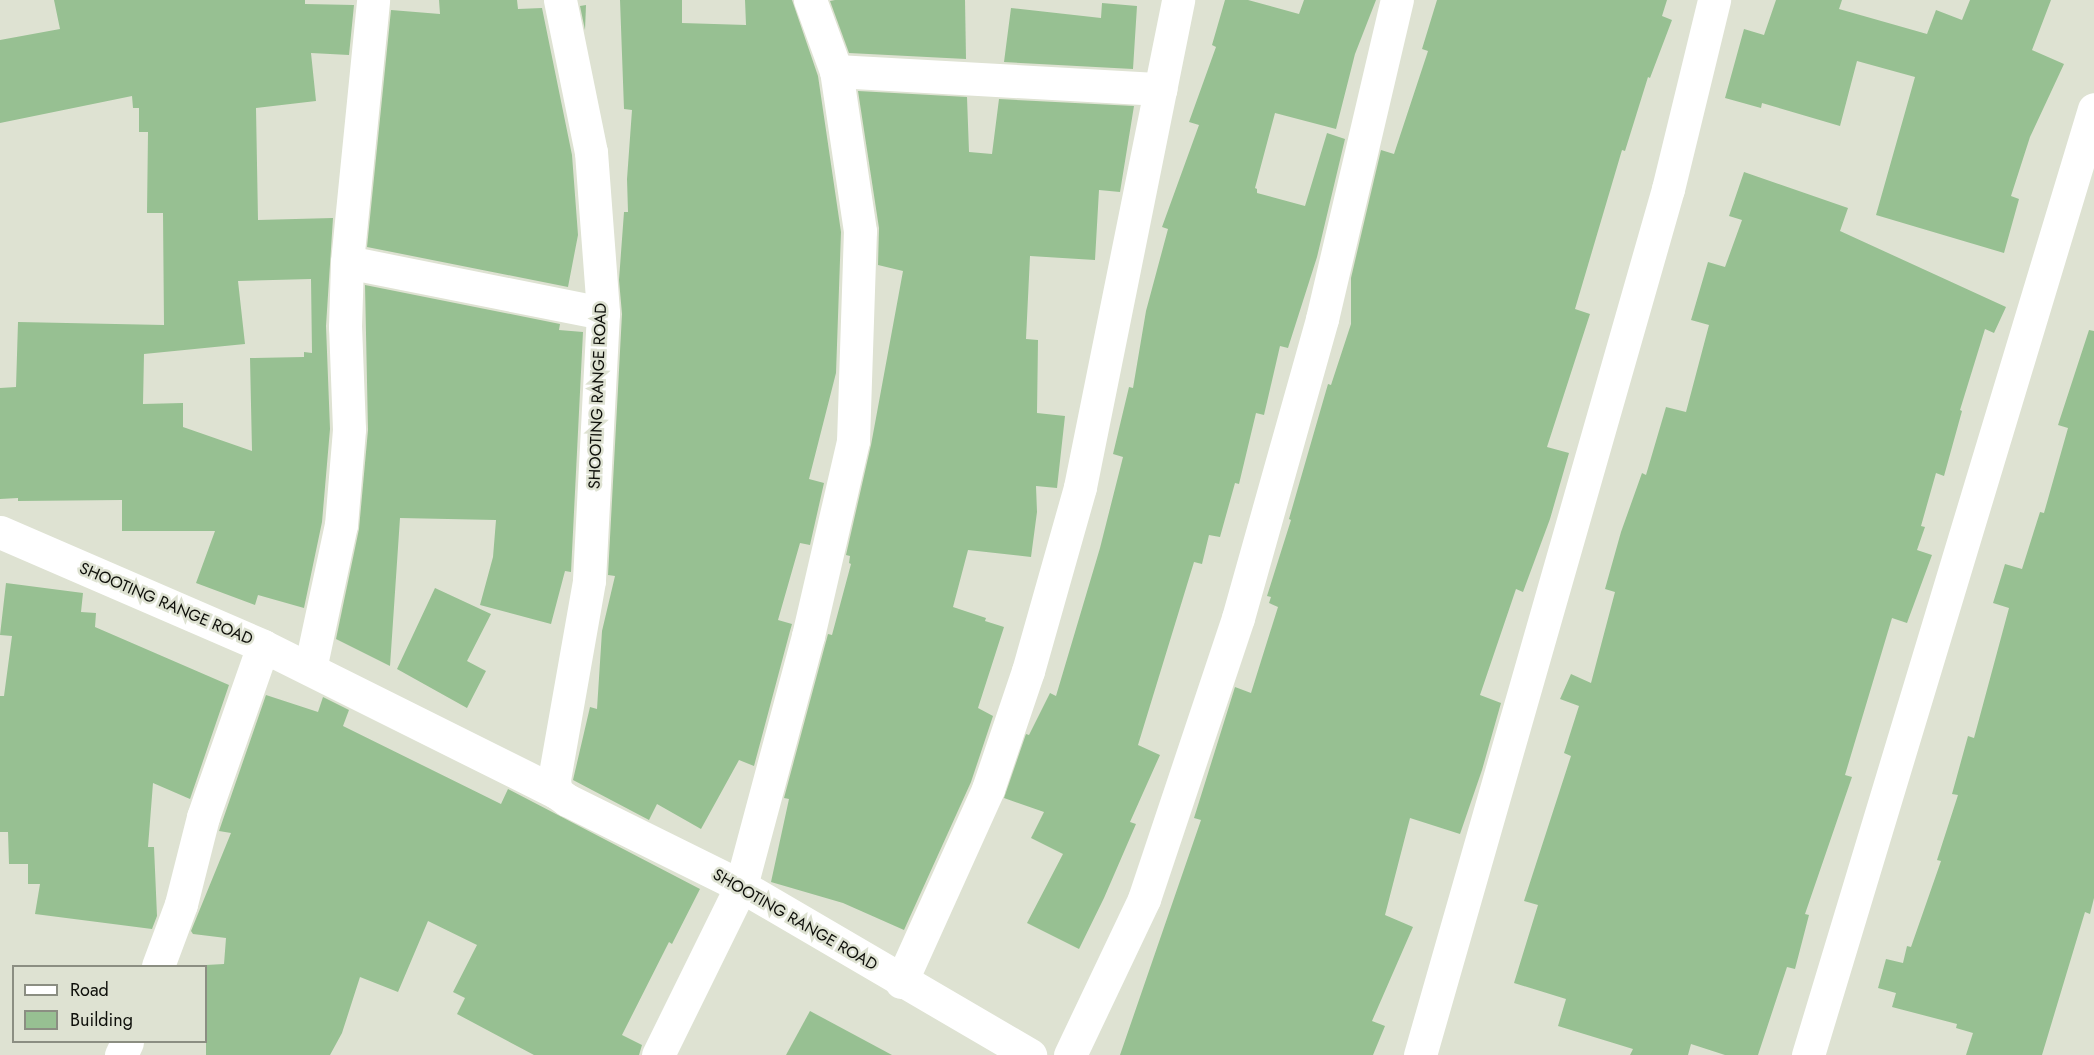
<!DOCTYPE html>
<html>
<head>
<meta charset="utf-8">
<style>
	body { margin:0 }
	#map { position:relative; width:2094px; height:1055px; overflow:hidden; background:#dee2d2; font-family:Jost,sans-serif }
	div>[style] { position:absolute }
	[style*='--x'] { left:calc(var(--x)*1px); top:calc(var(--y)*1px); width:calc(var(--w)*1px); rotate:calc(var(--a)*1deg) }
	.building>* { inset:0; background:#97c092 }
	.minor>* { height:33px; margin:-16.5px; padding:0 16.5px; transform-origin:16.5px; border-radius:16.5px; background:#fff }
	span { translate:-50% -50%; white-space:nowrap; text-align:center; line-height:1.15; -webkit-text-stroke:5px #dee2d2; paint-order:stroke }
	.street-label { font-size:16px; color:#0e0f0a }
	.legend { position:absolute; left:12px; top:965px; width:195px; height:78px; box-sizing:border-box; background:#dee2d2; border:2px solid #8b8e82; margin:0; padding:8px 10px; list-style:none; font-size:18px; color:#0e0f0a }
	.legend li { display:flex; align-items:center; gap:12px; height:30px }
	.legend b { width:30px; border:2px solid #8b8e82 }
</style>
</head>
<body>
<div id="map">
	<div class="building">
		<div style="clip-path:polygon(evenodd,54px 0,305px 0,305px 4px,354px 5px,349px 55px,311px 53px,316px 101px,256px 108px,258px 220px,333px 218px,326px 326px,330px 429px,322px 522px,304px 608px,258px 595px,255px 605px,196px 583px,215px 531px,122px 531px,122px 500px,18px 501px,18px 498px,0 499px,0 388px,16px 387px,18px 322px,164px 325px,163px 213px,147px 213px,148px 132px,139px 132px,139px 108px,133px 108px,132px 96px,0 123px,0 40px,60px 29px,54px 0,311px 279px,312px 353px,304px 352px,304px 357px,250px 358px,252px 451px,183px 427px,183px 403px,143px 404px,144px 354px,245px 344px,238px 281px,311px 279px)"></div>
		<div style="clip-path:polygon(439px 0,517px 0,518px 9px,542px 8px,572px 155px,578px 235px,568px 287px,367px 247px,391px 10px,440px 14px)"></div>
		<div style="clip-path:polygon(620px 0,682px 0,682px 23px,746px 25px,745px 0,792px 0,818px 76px,841px 232px,836px 373px,809px 479px,824px 483px,810px 545px,800px 543px,778px 620px,792px 624px,790px 631px,754px 766px,739px 760px,701px 829px,657px 804px,649px 820px,573px 780px,590px 707px,597px 709px,602px 631px,615px 576px,608px 575px,622px 314px,619px 280px,624px 212px,628px 212px,627px 179px,632px 110px,624px 109px)"></div>
		<div style="clip-path:polygon(835px 0,965px 0,966px 59px,849px 53px,830px 1px)"></div>
		<div style="clip-path:polygon(1225px 0,1248px 0,1299px 14px,1304px 0,1376px 0,1355px 54px,1336px 129px,1275px 113px,1255px 188px,1257px 189px,1257px 193px,1305px 206px,1327px 133px,1345px 139px,1317px 257px,1288px 348px,1280px 346px,1264px 415px,1256px 413px,1239px 484px,1235px 483px,1220px 537px,1209px 535px,1202px 564px,1194px 562px,1138px 745px,1160px 755px,1130px 822px,1136px 824px,1104px 898px,1079px 949px,1027px 923px,1063px 854px,1031px 838px,1044px 812px,1004px 798px,1026px 734px,1029px 735px,1050px 693px,1056px 696px,1100px 548px,1123px 457px,1113px 454px,1129px 387px,1133px 388px,1146px 311px,1168px 229px,1162px 227px,1199px 125px,1189px 122px,1216px 47px,1212px 45px)"></div>
		<div style="clip-path:polygon(1437px 0,1667px 0,1662px 16px,1672px 20px,1650px 78px,1648px 77px,1625px 151px,1622px 150px,1575px 309px,1590px 314px,1547px 447px,1569px 453px,1550px 519px,1523px 592px,1516px 589px,1480px 695px,1501px 703px,1482px 770px,1460px 834px,1410px 818px,1385px 915px,1413px 927px,1372px 1021px,1385px 1026px,1373px 1055px,1120px 1055px,1201px 820px,1194px 818px,1235px 687px,1251px 693px,1278px 607px,1269px 603px,1271px 597px,1267px 596px,1291px 520px,1289px 519px,1328px 384px,1331px 385px,1351px 324px,1351px 278px,1381px 150px,1394px 154px,1428px 51px,1422px 49px)"></div>
		<div style="clip-path:polygon(1776px 0,1842px 0,1839px 9px,1927px 34px,1936px 10px,1962px 20px,1970px 0,2051px 0,2032px 50px,2064px 64px,2030px 137px,2011px 196px,2019px 199px,2004px 253px,1876px 215px,1915px 77px,1857px 61px,1840px 126px,1762px 103px,1761px 108px,1725px 98px,1744px 29px,1764px 35px)"></div>
		<div style="clip-path:polygon(1102px 3px,1137px 6px,1133px 69px,1004px 62px,1011px 8px,1101px 18px)"></div>
		<div style="clip-path:polygon(586px 5px,585px 30px,580px 6px)"></div>
		<div style="clip-path:polygon(858px 91px,967px 97px,969px 152px,992px 154px,999px 99px,1134px 106px,1120px 192px,1099px 190px,1095px 260px,1030px 256px,1026px 339px,1038px 340px,1037px 413px,1065px 416px,1057px 488px,1036px 486px,1037px 512px,1031px 557px,968px 550px,953px 607px,986px 618px,985px 621px,1004px 627px,978px 708px,993px 716px,971px 782px,904px 930px,843px 903px,771px 882px,789px 799px,784px 798px,828px 634px,832px 635px,851px 564px,849px 563px,850px 556px,846px 555px,871px 445px,903px 271px,878px 265px,879px 228px)"></div>
		<div style="clip-path:polygon(1744px 172px,1848px 208px,1840px 231px,2006px 307px,1994px 333px,1985px 329px,1960px 410px,1962px 411px,1944px 476px,1936px 473px,1921px 526px,1925px 527px,1917px 550px,1932px 555px,1907px 623px,1892px 618px,1845px 775px,1852px 777px,1805px 914px,1809px 915px,1795px 969px,1787px 967px,1758px 1055px,1725px 1055px,1691px 1044px,1688px 1055px,1630px 1055px,1633px 1049px,1558px 1026px,1566px 999px,1514px 983px,1538px 905px,1524px 901px,1571px 756px,1564px 753px,1579px 706px,1560px 699px,1571px 674px,1591px 683px,1615px 592px,1605px 589px,1621px 532px,1642px 473px,1646px 475px,1666px 407px,1686px 412px,1709px 325px,1691px 320px,1708px 262px,1725px 267px,1742px 220px,1729px 216px)"></div>
		<div style="clip-path:polygon(365px 285px,560px 324px,559px 330px,583px 332px,571px 572px,565px 571px,551px 624px,480px 605px,493px 557px,496px 520px,400px 518px,390px 666px,336px 639px,359px 529px,368px 430px)"></div>
		<div style="clip-path:polygon(2089px 330px,2094px 331px,2094px 898px,2090px 914px,2085px 912px,2042px 1055px,1966px 1055px,1973px 1033px,1956px 1028px,1957px 1024px,1892px 1007px,1896px 993px,1878px 988px,1886px 959px,1903px 963px,1907px 946px,1911px 947px,1941px 861px,1937px 860px,1958px 795px,1952px 794px,1968px 736px,1974px 738px,2009px 608px,1993px 603px,2005px 564px,2022px 569px,2040px 512px,2044px 513px,2068px 428px,2058px 425px)"></div>
		<div style="clip-path:polygon(6px 583px,83px 593px,81px 612px,96px 613px,95px 627px,229px 685px,190px 799px,153px 783px,148px 847px,154px 847px,157px 916px,152px 929px,35px 914px,40px 884px,28px 884px,28px 864px,9px 864px,8px 832px,0 832px,0 696px,4px 696px,12px 636px,0 635px)"></div>
		<div style="clip-path:polygon(435px 588px,491px 614px,467px 661px,486px 671px,467px 708px,397px 669px)"></div>
		<div style="clip-path:polygon(266px 695px,318px 712px,323px 697px,349px 710px,343px 726px,501px 804px,508px 789px,700px 889px,672px 944px,669px 942px,622px 1035px,642px 1045px,639px 1055px,534px 1055px,457px 1014px,465px 998px,453px 992px,477px 945px,428px 921px,398px 992px,360px 977px,342px 1033px,330px 1055px,206px 1055px,206px 965px,224px 964px,226px 938px,193px 934px,191px 931px,231px 833px,219px 831px)"></div>
		<div style="clip-path:polygon(810px 1011px,892px 1055px,786px 1055px)"></div>
	</div>
	<div class="minor">
		<div style="--x:560;--y:0;--w:155;--a:78.5"></div>
		<div style="--x:591;--y:152;--w:161;--a:85.7"></div>
		<div style="--x:603;--y:313;--w:268;--a:93"></div>
		<div style="--x:589;--y:581;--w:202;--a:100"></div>
		<div style="--x:554;--y:780;--w:12;--a:81"></div>
		<div style="--x:556;--y:792;--w:14;--a:36"></div>
		<div style="--x:567;--y:800;--w:194;--a:26.3"></div>
		<div style="--x:741;--y:886;--w:335;--a:30.3"></div>
		<div style="--x:836;--y:71;--w:325;--a:3.2"></div>
		<div style="--x:347;--y:262;--w:261;--a:11.3"></div>
		<div style="--x:0;--y:532;--w:287;--a:23.4"></div>
		<div style="--x:263;--y:646;--w:327;--a:26.5"></div>
		<div style="--x:310;--y:669;--w:147;--a:-77.9"></div>
		<div style="--x:341;--y:525;--w:96;--a:-85.2"></div>
		<div style="--x:349;--y:429;--w:102;--a:-92.2"></div>
		<div style="--x:345;--y:327;--w:65;--a:-88.2"></div>
		<div style="--x:347;--y:262;--w:263;--a:-84.3"></div>
		<div style="--x:158;--y:966;--w:66;--a:-69.6"></div>
		<div style="--x:181;--y:904;--w:90;--a:-75.8"></div>
		<div style="--x:203;--y:817;--w:181;--a:-70.7"></div>
		<div style="--x:901;--y:982;--w:212;--a:-65.7"></div>
		<div style="--x:988;--y:789;--w:125;--a:-71.3"></div>
		<div style="--x:1028;--y:671;--w:191;--a:-74.2"></div>
		<div style="--x:1080;--y:487;--w:497;--a:-78.6"></div>
		<div style="--x:121;--y:1055;--w:14;--a:-65"></div>
		<div style="--x:658;--y:1055;--w:188;--a:-63.8"></div>
		<div style="--x:741;--y:886;--w:259;--a:-75"></div>
		<div style="--x:808;--y:636;--w:200;--a:-77"></div>
		<div style="--x:853;--y:441;--w:210;--a:-88.1"></div>
		<div style="--x:860;--y:231;--w:162;--a:-98.5"></div>
		<div style="--x:836;--y:71;--w:76;--a:-110.1"></div>
		<div style="--x:1070;--y:1055;--w:173;--a:-64.6"></div>
		<div style="--x:1144;--y:899;--w:296;--a:-71.5"></div>
		<div style="--x:1238;--y:618;--w:311;--a:-74.3"></div>
		<div style="--x:1322;--y:319;--w:328;--a:-76.8"></div>
		<div style="--x:1420;--y:1055;--w:901;--a:-74.02"></div>
		<div style="--x:1668;--y:189;--w:195;--a:-76.3"></div>
		<div style="--x:1808;--y:1055;--w:988;--a:-73.18"></div>
	</div>
	<div class="street-label">
		<span style="left:598px;top:396px;rotate:-88deg">SHOOTING RANGE ROAD</span>
		<span style="left:166px;top:604px;rotate:23deg">SHOOTING RANGE ROAD</span>
		<span style="left:795px;top:920px;rotate:30deg">SHOOTING RANGE ROAD</span>
	</div>
	<ul class="legend">
	<li><b style="height:8px;background:#fff"></b>Road</li>
	<li><b style="height:16px;background:#97c092"></b>Building</li>
	</ul>
</div>
</body>
</html>
